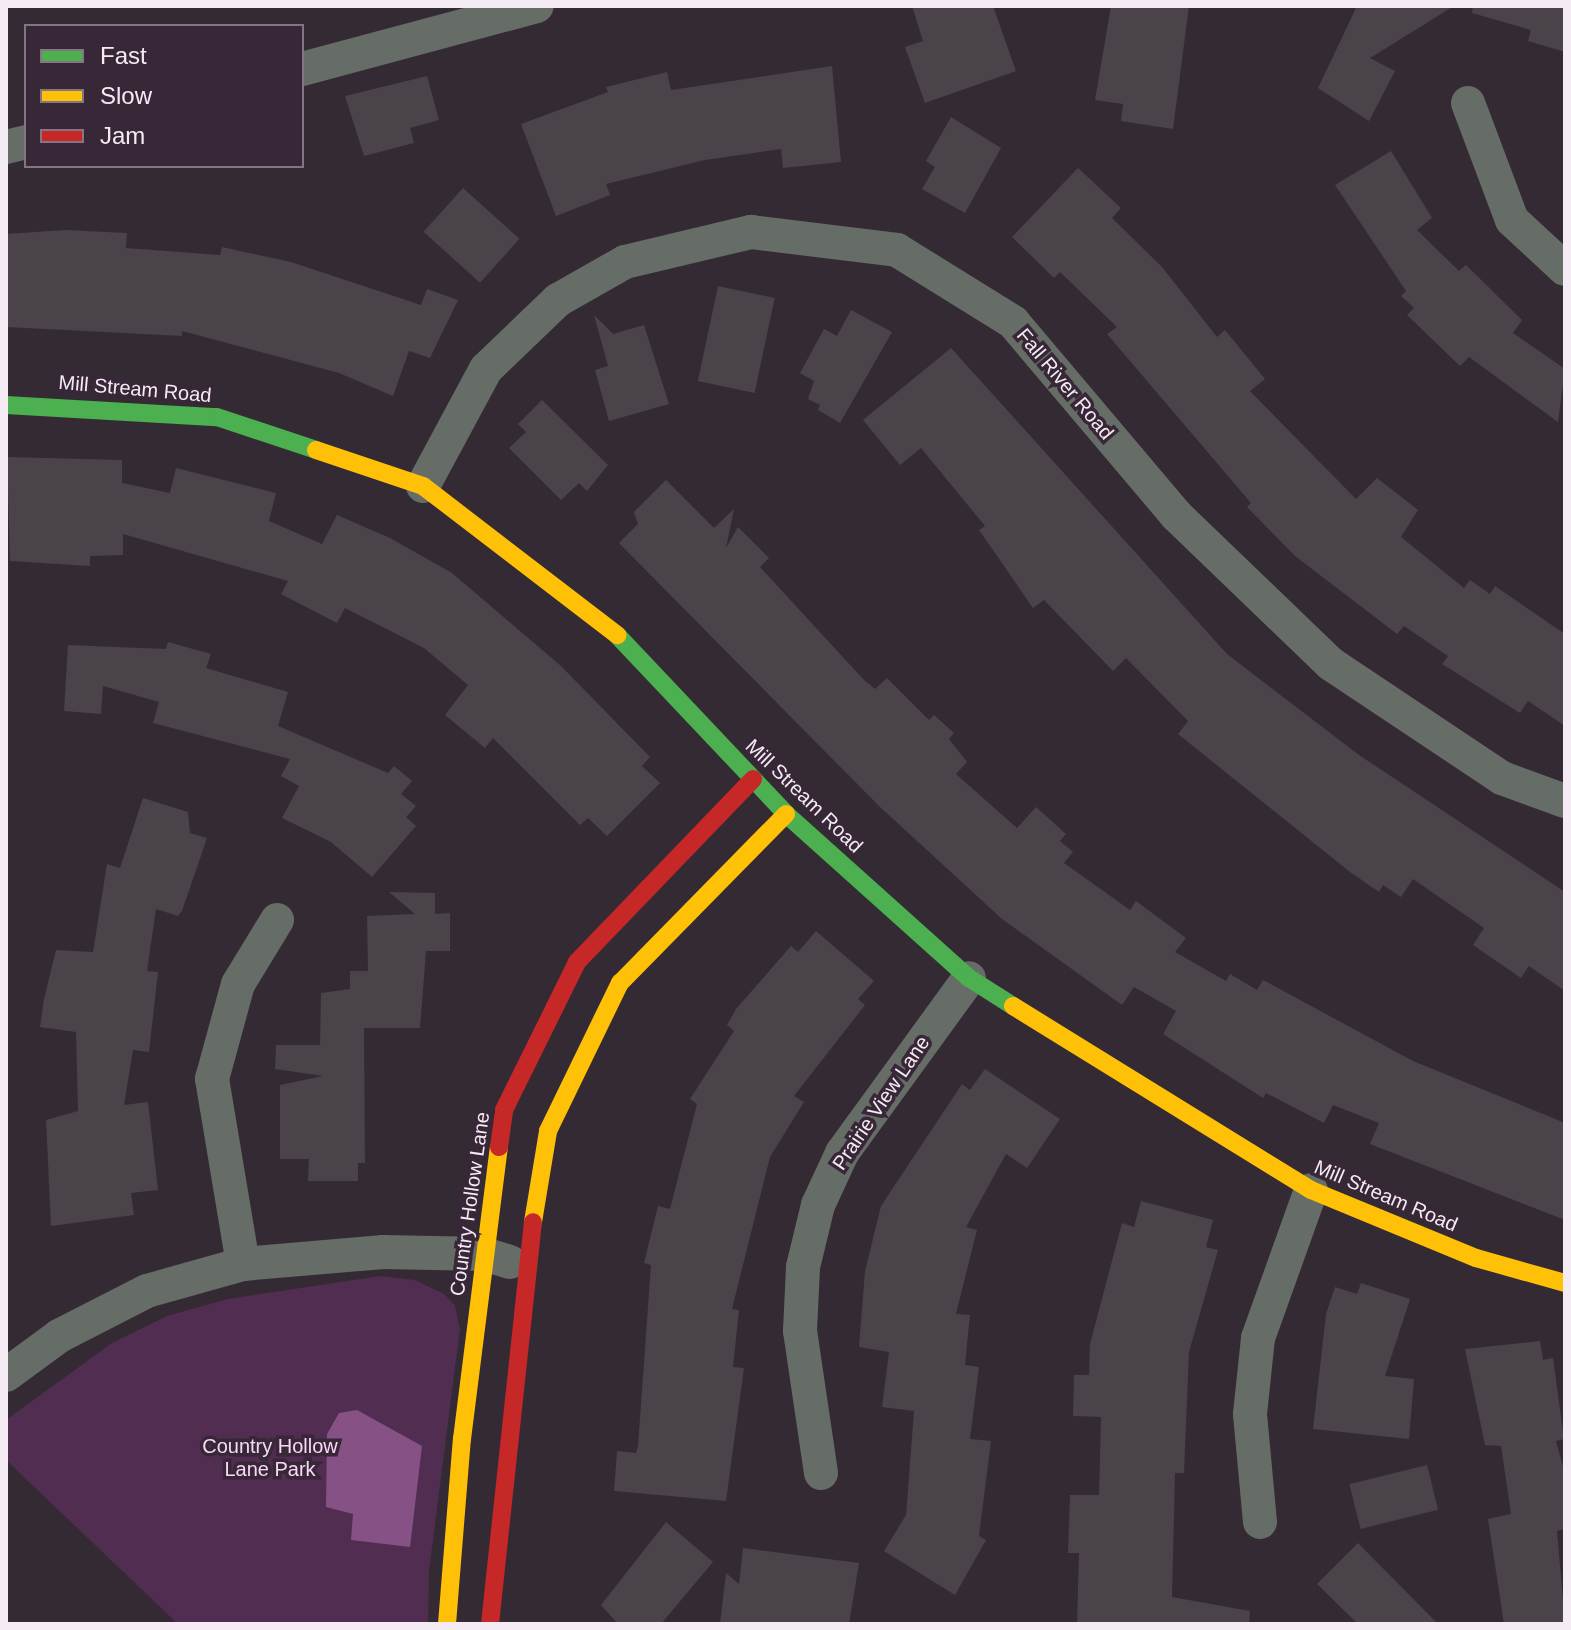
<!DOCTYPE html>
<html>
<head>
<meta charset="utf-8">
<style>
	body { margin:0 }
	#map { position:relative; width:1571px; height:1630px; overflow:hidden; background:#342a34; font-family:Helvetica,sans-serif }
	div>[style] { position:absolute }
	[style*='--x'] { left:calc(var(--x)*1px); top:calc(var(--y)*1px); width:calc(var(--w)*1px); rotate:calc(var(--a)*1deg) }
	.green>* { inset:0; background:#512d51 }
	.water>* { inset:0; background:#865286 }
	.building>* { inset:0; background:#4a434a; transform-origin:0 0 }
	.street>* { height:34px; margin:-17px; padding:0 17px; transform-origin:17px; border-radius:17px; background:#666d67 }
	.fast>* { height:18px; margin:-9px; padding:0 9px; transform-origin:9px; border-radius:9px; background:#4caf50 }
	.slow>* { height:18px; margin:-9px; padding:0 9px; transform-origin:9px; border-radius:9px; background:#ffc107 }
	.jam>* { height:18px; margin:-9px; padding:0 9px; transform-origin:9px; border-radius:9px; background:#c62828 }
	span { translate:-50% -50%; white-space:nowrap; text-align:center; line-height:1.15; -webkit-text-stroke:7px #372737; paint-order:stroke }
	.street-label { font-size:20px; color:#f5ebf5 }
	.park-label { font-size:20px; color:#f8d7f7 }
	.frame { position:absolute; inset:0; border:8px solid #f5ebf5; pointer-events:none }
	.legend { position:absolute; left:24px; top:24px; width:280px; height:144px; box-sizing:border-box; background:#372737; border:2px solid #837583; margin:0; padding:10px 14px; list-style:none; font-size:24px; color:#f5ebf5 }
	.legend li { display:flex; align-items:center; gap:16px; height:40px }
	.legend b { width:40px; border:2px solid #837583 }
</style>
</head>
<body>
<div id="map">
	<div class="green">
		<div style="clip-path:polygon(380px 1276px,415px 1280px,444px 1294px,455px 1305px,460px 1329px,429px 1571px,428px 1624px,178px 1624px,6px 1460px,6px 1420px,112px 1343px,167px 1316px,228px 1299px)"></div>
	</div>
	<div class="water">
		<div style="clip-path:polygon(357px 1410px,422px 1446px,410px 1547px,351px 1540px,353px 1514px,326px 1507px,327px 1434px,339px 1413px)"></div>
	</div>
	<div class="building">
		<div style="clip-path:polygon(912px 6px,993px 6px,1016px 71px,925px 103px,905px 47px,923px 41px)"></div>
		<div style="clip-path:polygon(1111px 6px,1189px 6px,1173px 129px,1121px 121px,1123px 104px,1095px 100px)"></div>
		<div style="clip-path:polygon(1357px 6px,1454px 6px,1370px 58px,1395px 71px,1369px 121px,1318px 88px)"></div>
		<div style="clip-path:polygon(1473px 6px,1565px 6px,1565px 52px,1528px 41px,1531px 30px,1472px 13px)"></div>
		<div style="clip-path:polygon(832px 66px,841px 162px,783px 168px,781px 149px,705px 160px,606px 184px,610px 195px,556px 216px,521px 124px,608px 92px,606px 87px,667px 72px,671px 90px)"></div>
		<div style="clip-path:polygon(427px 76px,439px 120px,410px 128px,414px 143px,364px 156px,345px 96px)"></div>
		<div style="clip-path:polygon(951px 117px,1001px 148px,965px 213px,922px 189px,935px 167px,926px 161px)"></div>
		<div style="clip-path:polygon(1391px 151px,1432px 218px,1417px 230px,1459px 271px,1466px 265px,1522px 320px,1513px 333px,1565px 369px,1558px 422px,1469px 357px,1460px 366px,1407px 315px,1414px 308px,1401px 296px,1406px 291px,1335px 185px)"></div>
		<div style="clip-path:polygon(1078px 168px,1121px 208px,1112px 218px,1162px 267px,1217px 337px,1225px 330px,1265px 379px,1250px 391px,1356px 499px,1377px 478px,1418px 510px,1401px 537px,1464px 588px,1470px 580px,1490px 594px,1495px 586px,1565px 634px,1565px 726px,1528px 701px,1520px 713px,1442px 664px,1448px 656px,1404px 626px,1397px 634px,1295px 556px,1247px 507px,1251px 503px,1107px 334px,1117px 327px,1060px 272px,1054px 278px,1012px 237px)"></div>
		<div style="left:463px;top:188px;width:76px;height:59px;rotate:42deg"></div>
		<div style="clip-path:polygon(65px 230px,127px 233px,126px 248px,220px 255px,222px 247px,291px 262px,421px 305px,427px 289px,458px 300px,430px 358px,409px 351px,393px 396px,339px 373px,182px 331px,182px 336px,6px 327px,6px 234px)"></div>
		<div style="left:718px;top:286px;width:58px;height:97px;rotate:12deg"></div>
		<div style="clip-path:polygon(851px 310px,892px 332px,840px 423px,818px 410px,820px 405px,808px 399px,814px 381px,800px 373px,824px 329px,837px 336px)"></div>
		<div style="clip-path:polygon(594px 315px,613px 334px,644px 325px,669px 404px,609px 421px,595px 370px,608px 366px)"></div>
		<div style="clip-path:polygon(951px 348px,1227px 654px,1359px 755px,1565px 892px,1565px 991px,1529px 966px,1521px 978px,1473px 945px,1484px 928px,1413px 879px,1401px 897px,1383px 885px,1379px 892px,1350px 872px,1178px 734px,1188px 721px,1126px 658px,1113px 671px,1044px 600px,1033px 608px,979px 530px,985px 526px,921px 448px,900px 465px,863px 420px)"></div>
		<div style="clip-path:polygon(542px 400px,608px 465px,587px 491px,579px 483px,561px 500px,509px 448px,526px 432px,518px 424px)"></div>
		<div style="clip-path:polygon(7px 457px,122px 460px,122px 483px,170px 493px,176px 468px,276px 493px,269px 521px,322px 544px,337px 515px,390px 538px,452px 573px,561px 666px,650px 757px,642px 766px,660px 783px,607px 836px,588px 818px,580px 825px,493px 738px,485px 748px,445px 715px,468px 685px,424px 648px,345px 608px,337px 623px,281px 594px,288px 581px,123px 534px,123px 555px,90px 556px,90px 566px,10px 561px)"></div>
		<div style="clip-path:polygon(666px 480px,714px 528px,734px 509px,726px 548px,738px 527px,769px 558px,760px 567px,864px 680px,875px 689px,887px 678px,929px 720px,934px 715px,954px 733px,949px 739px,967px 762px,956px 774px,1017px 828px,1036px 807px,1066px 834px,1060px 841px,1073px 852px,1064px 863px,1130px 910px,1136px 901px,1186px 938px,1175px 952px,1226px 981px,1230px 974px,1257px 990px,1263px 980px,1413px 1061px,1565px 1123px,1565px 1220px,1370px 1144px,1379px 1123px,1333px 1105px,1324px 1123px,1266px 1093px,1263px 1098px,1163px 1034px,1176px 1011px,1134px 987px,1122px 1005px,1002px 919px,879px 806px,619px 543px,638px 524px,634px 512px)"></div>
		<div style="clip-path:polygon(168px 642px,211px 654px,206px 668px,288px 692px,278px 726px,388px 773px,394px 766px,412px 781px,401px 794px,416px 806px,406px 817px,416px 826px,372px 877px,331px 842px,282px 818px,299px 786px,281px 776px,290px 759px,153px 723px,159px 702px,103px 686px,101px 714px,64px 711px,68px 645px,166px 649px)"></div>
		<div style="clip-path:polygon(143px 798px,188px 812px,190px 833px,207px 838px,182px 911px,178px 916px,156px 909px,147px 971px,158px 972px,149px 1052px,133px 1050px,124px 1105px,148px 1102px,158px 1190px,131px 1193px,134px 1215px,51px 1226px,46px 1120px,78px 1111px,76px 1032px,40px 1027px,44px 999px,56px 950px,93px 952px,107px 864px,120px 868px)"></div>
		<div style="clip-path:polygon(389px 892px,435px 893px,435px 914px,450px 913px,450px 951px,426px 951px,420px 1028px,364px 1028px,365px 1163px,358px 1163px,358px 1181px,308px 1181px,309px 1159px,280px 1159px,280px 1085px,323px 1076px,275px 1069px,276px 1045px,320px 1045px,321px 993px,350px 989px,350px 971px,368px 971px,367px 916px,415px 914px)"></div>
		<div style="clip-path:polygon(816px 931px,874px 981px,858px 999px,865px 1005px,794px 1096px,804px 1102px,770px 1157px,732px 1309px,739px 1310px,733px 1367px,744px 1368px,726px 1501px,614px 1491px,617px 1451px,636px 1453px,638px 1446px,651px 1265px,644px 1263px,658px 1206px,670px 1209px,697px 1104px,690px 1099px,734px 1031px,727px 1025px,736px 1009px,791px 946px,798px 952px)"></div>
		<div style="clip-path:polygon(985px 1069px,1060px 1119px,1027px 1168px,1006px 1154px,966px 1227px,977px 1230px,956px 1314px,970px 1315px,965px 1365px,979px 1367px,970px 1439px,991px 1441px,979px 1536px,986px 1540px,955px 1595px,884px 1551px,906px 1515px,914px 1411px,882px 1407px,889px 1352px,859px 1347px,865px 1271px,881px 1206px,962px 1084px,970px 1090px)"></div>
		<div style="clip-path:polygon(1141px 1201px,1213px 1220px,1206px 1247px,1218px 1250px,1189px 1352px,1184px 1473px,1175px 1473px,1172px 1597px,1250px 1611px,1249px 1624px,1077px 1624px,1079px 1553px,1068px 1553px,1070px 1495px,1099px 1495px,1101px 1417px,1073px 1416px,1074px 1375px,1089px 1375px,1090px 1344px,1122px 1223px,1134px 1227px)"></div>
		<div style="clip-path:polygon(1361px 1283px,1410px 1299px,1385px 1376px,1414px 1379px,1409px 1439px,1313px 1429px,1326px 1314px,1335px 1287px,1357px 1294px)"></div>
		<div style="clip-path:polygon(1540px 1341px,1543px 1360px,1553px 1358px,1564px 1439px,1556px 1441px,1565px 1474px,1565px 1529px,1557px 1531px,1565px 1624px,1504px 1624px,1488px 1519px,1511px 1514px,1501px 1446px,1485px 1445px,1465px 1349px)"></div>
		<div style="left:1427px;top:1465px;width:46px;height:80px;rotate:76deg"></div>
		<div style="clip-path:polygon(666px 1522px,713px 1562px,661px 1624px,618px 1624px,601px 1605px)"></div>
		<div style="clip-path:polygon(1358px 1543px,1438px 1624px,1358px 1624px,1317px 1584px)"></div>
		<div style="clip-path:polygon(743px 1548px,859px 1563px,849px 1624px,720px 1624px,726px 1573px,739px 1584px)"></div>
	</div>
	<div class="street">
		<div style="--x:302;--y:69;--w:243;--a:-15"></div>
		<div style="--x:1468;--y:103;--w:125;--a:69.4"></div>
		<div style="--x:1512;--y:220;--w:72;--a:42.8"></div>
		<div style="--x:6;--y:147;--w:21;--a:-14"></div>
		<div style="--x:423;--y:486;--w:133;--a:-61.7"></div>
		<div style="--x:486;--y:369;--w:100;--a:-43.8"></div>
		<div style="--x:558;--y:300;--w:77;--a:-29.6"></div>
		<div style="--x:625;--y:262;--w:130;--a:-13.4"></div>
		<div style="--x:751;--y:232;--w:147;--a:7"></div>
		<div style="--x:897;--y:250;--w:137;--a:31.8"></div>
		<div style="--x:1013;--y:322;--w:253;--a:49.8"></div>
		<div style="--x:1176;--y:515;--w:215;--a:43.9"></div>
		<div style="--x:1331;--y:664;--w:206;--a:33.7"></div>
		<div style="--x:1502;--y:778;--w:67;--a:20.1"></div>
		<div style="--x:243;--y:1264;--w:188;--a:-99.5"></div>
		<div style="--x:212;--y:1079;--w:98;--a:-74.7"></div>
		<div style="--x:238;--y:984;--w:75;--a:-58.6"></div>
		<div style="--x:6;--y:1375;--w:66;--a:-36.3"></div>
		<div style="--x:59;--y:1336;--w:99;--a:-27.1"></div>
		<div style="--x:147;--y:1291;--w:100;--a:-15.7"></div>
		<div style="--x:243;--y:1264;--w:141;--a:-4.9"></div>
		<div style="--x:383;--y:1252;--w:101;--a:1.1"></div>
		<div style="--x:484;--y:1254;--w:27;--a:17"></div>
		<div style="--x:821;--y:1473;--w:144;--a:-98.4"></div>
		<div style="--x:800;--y:1331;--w:64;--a:-87.3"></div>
		<div style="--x:803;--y:1267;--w:64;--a:-76.4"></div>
		<div style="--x:818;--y:1205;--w:57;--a:-65.2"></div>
		<div style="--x:842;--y:1153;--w:216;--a:-54"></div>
		<div style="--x:1260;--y:1522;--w:108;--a:-95.3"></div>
		<div style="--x:1250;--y:1414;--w:76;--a:-84"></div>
		<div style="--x:1258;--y:1338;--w:157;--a:-70.3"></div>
	</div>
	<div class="fast">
		<div style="--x:6;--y:405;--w:211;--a:3.3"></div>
		<div style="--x:217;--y:417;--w:104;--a:18.4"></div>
		<div style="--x:617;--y:635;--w:246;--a:46.6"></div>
		<div style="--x:786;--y:814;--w:246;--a:41.9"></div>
		<div style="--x:969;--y:978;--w:52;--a:32.5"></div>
	</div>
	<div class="slow">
		<div style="--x:316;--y:450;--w:113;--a:18.6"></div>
		<div style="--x:423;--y:486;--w:245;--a:37.5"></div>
		<div style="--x:1013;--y:1006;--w:350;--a:31.7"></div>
		<div style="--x:1311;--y:1190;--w:178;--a:22.4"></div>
		<div style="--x:1476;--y:1258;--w:92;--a:15.7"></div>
		<div style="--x:533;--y:1222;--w:92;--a:-80.6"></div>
		<div style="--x:548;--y:1131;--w:165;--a:-64.1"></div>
		<div style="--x:620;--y:983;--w:237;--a:-45.5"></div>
		<div style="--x:447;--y:1624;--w:186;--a:-85.4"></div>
		<div style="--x:462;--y:1439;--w:294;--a:-82.8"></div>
	</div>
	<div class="jam">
		<div style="--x:499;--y:1147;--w:37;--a:-82"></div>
		<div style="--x:504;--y:1110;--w:165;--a:-63.7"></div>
		<div style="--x:577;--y:962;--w:254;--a:-46.1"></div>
		<div style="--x:490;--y:1624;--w:404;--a:-83.9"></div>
	</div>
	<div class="street-label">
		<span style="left:1065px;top:384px;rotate:50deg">Fall River Road</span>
		<span style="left:135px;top:389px;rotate:5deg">Mill Stream Road</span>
		<span style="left:804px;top:796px;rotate:44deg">Mill Stream Road</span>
		<span style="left:881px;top:1103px;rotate:-56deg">Prairie View Lane</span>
		<span style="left:1386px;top:1196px;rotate:23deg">Mill Stream Road</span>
		<span style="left:470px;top:1204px;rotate:-82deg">Country Hollow Lane</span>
	</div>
	<div class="park-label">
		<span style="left:270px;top:1458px">Country Hollow<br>Lane Park</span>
	</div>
	<div class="frame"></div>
	<ul class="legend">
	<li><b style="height:10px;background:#4caf50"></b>Fast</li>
	<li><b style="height:10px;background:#ffc107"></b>Slow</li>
	<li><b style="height:10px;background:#c62828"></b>Jam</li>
	</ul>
</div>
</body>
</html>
